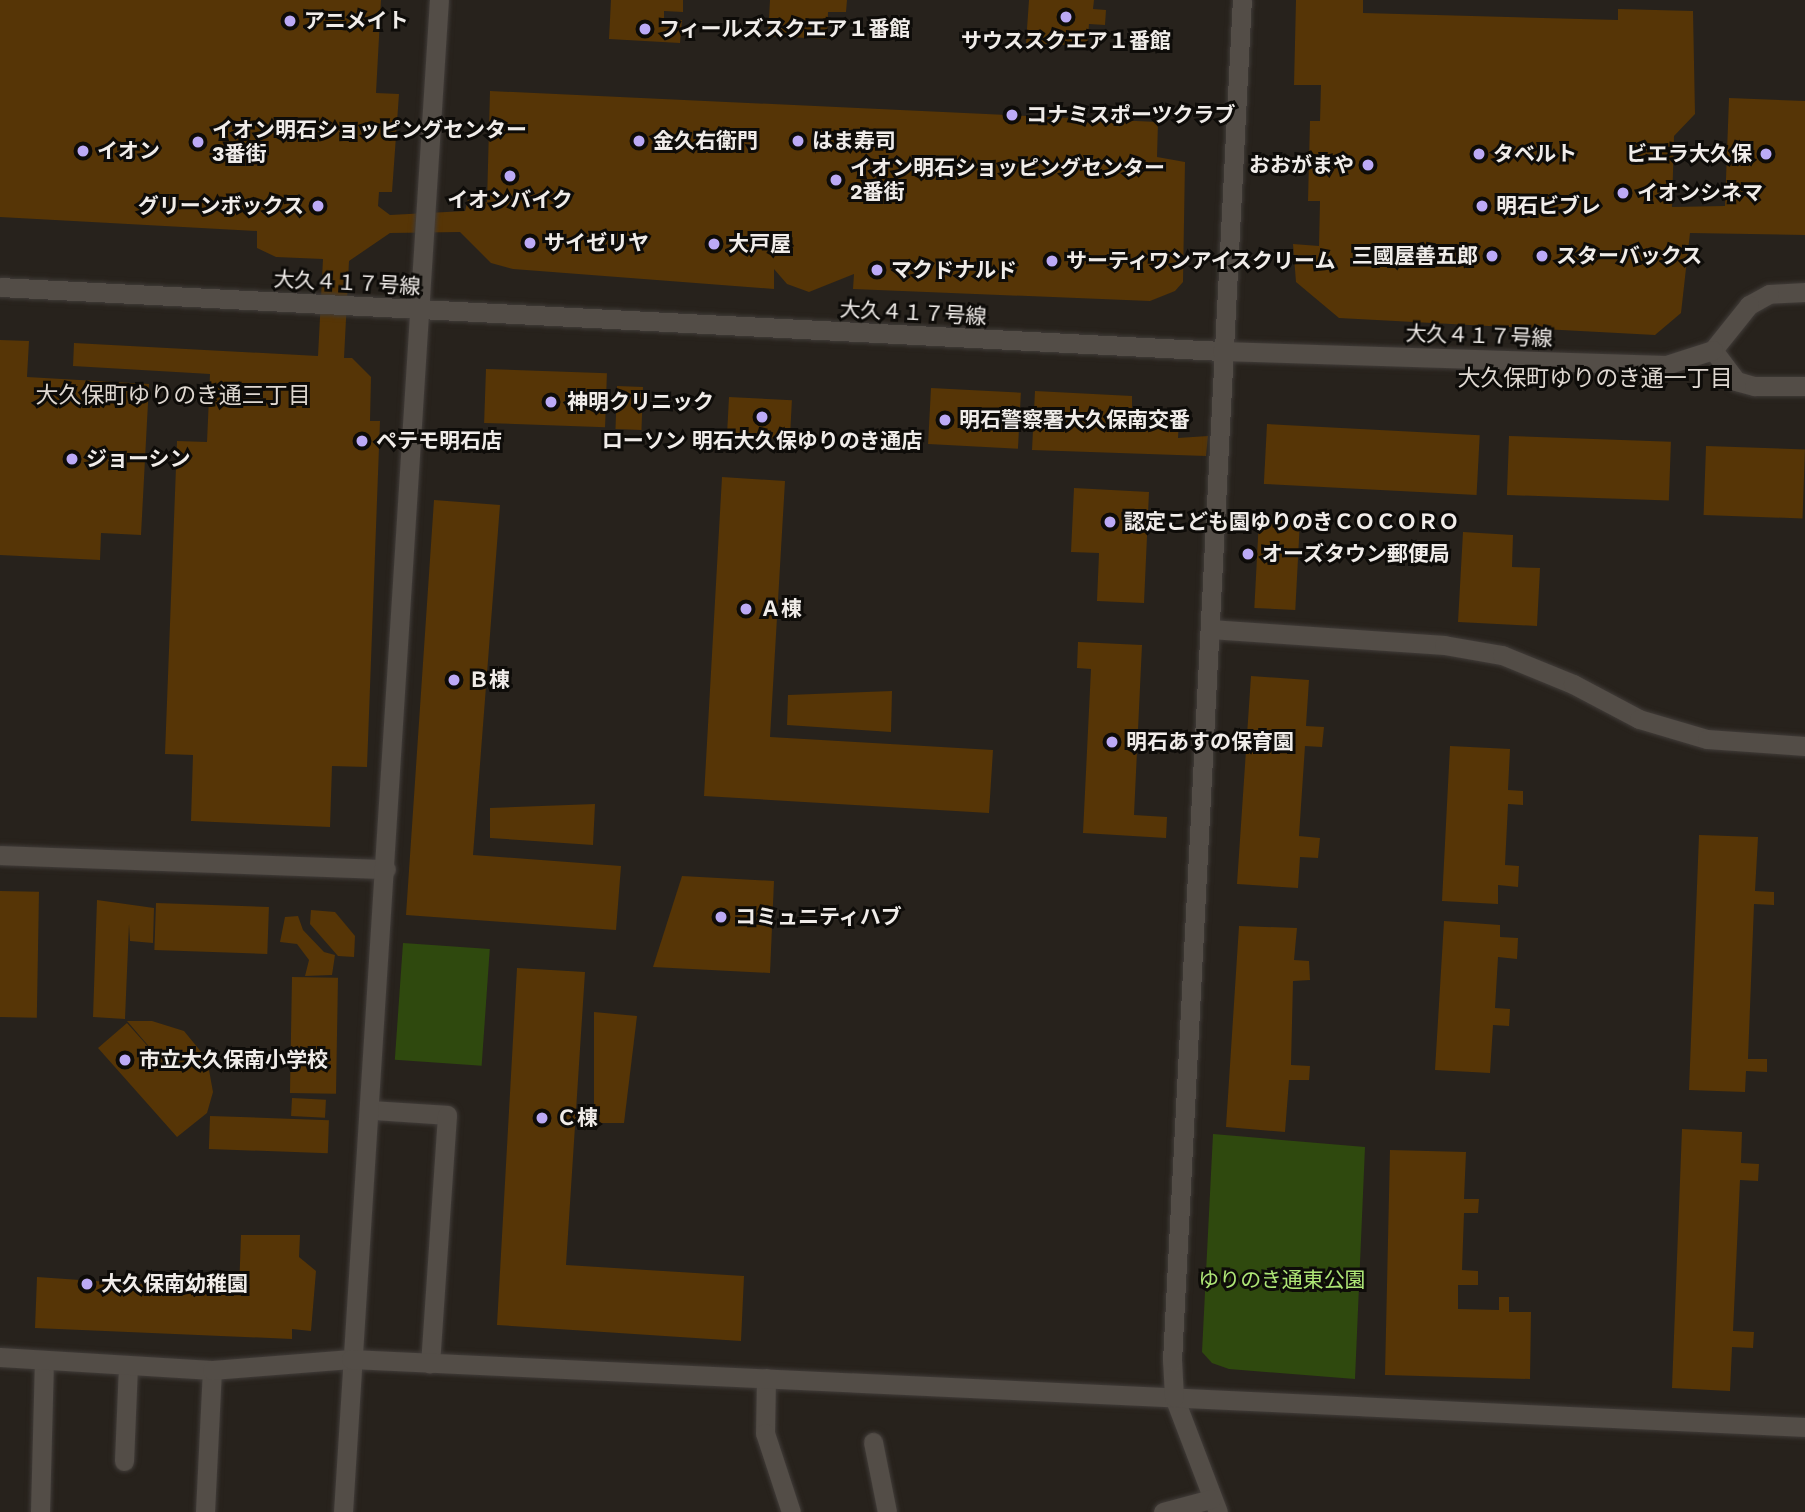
<!DOCTYPE html>
<html>
<head>
<meta charset="utf-8">
<style>
	body { margin:0 }
	#map { position:relative; width:1805px; height:1512px; overflow:hidden; background:#27221c; font-family:"Work Sans","Noto Sans JP",sans-serif }
	div>[style] { position:absolute }
	[style*='--x'] { left:calc(var(--x)*1px); top:calc(var(--y)*1px); width:calc(var(--w)*1px); rotate:calc(var(--a)*1deg) }
	.green>* { inset:0; background:#2f490e; transform-origin:0 0 }
	.building>* { inset:0; background:#563506; transform-origin:0 0 }
	.roads { filter:drop-shadow(0 0 2px #413c39) drop-shadow(0 0 2px #413c39) }
	.minor>* { height:19px; margin:-9.5px; padding:0 9.5px; transform-origin:9.5px; border-radius:9.5px; background:#534d47 }
	.tertiary>* { height:19px; margin:-9.5px; padding:0 9.5px; transform-origin:9.5px; border-radius:9.5px; background:#534d47 }
	.dots>* { width:19px; height:19px; translate:-50% -50%; box-sizing:border-box; border:4px solid #0e0c09; border-radius:50% }
	span { translate:-50% -50%; white-space:nowrap; text-align:center; line-height:1.15; -webkit-text-stroke:6px #0e0c09; paint-order:stroke }
	.poi-label { font-size:21px; color:#f0ece9; font-weight:700 }
	.left { translate:0 -50%; text-align:left }
	.right { translate:-100% -50%; text-align:right }
	.street-label { font-size:21px; color:#f0ece9 }
	.park-label { font-size:21px; color:#aee676 }
	.neighbourhood-label { font-size:23px; color:#ded7d0 }
</style>
</head>
<body>
<div id="map">
	<div class="green">
		<div style="left:403px;top:943px;width:87px;height:117px;rotate:4deg"></div>
		<div style="clip-path:polygon(1213px 1134px,1365px 1147px,1355px 1379px,1229px 1369px,1212px 1363px,1202px 1352px)"></div>
	</div>
	<div class="building">
		<div style="clip-path:polygon(0 0,381px 0,376px 93px,399px 94px,392px 192px,379px 192px,378px 206px,390px 215px,465px 211px,468px 199px,487px 202px,490px 91px,1158px 122px,1157px 157px,1185px 162px,1183px 282px,1175px 291px,1150px 301px,853px 289px,854px 274px,809px 292px,787px 284px,774px 269px,774px 289px,513px 269px,491px 263px,460px 232px,390px 233px,349px 261px,344px 358px,352px 358px,371px 377px,370px 421px,380px 421px,367px 767px,332px 766px,330px 827px,191px 821px,193px 755px,165px 754px,177px 441px,207px 442px,210px 374px,73px 366px,74px 343px,318px 356px,323px 259px,276px 257px,257px 248px,257px 231px,0 217px)"></div>
		<div style="clip-path:polygon(611px 0,683px 0,683px 12px,664px 11px,664px 19px,682px 20px,680px 43px,609px 39px)"></div>
		<div style="clip-path:polygon(770px 0,847px 0,846px 12px,828px 12px,827px 39px,768px 36px)"></div>
		<div style="clip-path:polygon(1029px 0,1094px 0,1093px 9px,1106px 10px,1105px 25px,1089px 24px,1087px 46px,1026px 43px)"></div>
		<div style="clip-path:polygon(1296px 0,1363px 0,1363px 13px,1618px 20px,1618px 9px,1693px 11px,1695px 114px,1674px 136px,1672px 207px,1725px 206px,1729px 98px,1805px 101px,1805px 235px,1690px 233px,1681px 313px,1655px 335px,1339px 318px,1296px 282px,1293px 244px,1319px 246px,1320px 201px,1308px 201px,1310px 121px,1320px 121px,1321px 85px,1294px 85px)"></div>
		<div style="clip-path:polygon(0 340px,29px 341px,27px 377px,149px 384px,141px 535px,101px 533px,100px 560px,0 555px)"></div>
		<div style="left:486px;top:369px;width:121px;height:54px;rotate:2deg"></div>
		<div style="left:617px;top:386px;width:26px;height:43px;rotate:2deg"></div>
		<div style="left:931px;top:388px;width:90px;height:56px;rotate:3deg"></div>
		<div style="clip-path:polygon(1035px 391px,1132px 396px,1132px 420px,1179px 421px,1178px 438px,1208px 436px,1206px 456px,1032px 450px)"></div>
		<div style="left:729px;top:397px;width:63px;height:39px;rotate:3deg"></div>
		<div style="left:1267px;top:424px;width:213px;height:60px;rotate:3deg"></div>
		<div style="left:1509px;top:436px;width:162px;height:59px;rotate:2deg"></div>
		<div style="left:1706px;top:446px;width:99px;height:69px;rotate:2deg"></div>
		<div style="clip-path:polygon(722px 477px,785px 481px,770px 737px,993px 750px,989px 813px,704px 796px)"></div>
		<div style="clip-path:polygon(1074px 488px,1149px 492px,1144px 603px,1097px 601px,1099px 553px,1071px 552px)"></div>
		<div style="clip-path:polygon(434px 500px,500px 505px,473px 855px,621px 866px,616px 930px,406px 915px)"></div>
		<div style="left:1259px;top:519px;width:41px;height:89px;rotate:3deg"></div>
		<div style="clip-path:polygon(1463px 532px,1513px 535px,1512px 567px,1540px 568px,1537px 626px,1458px 622px)"></div>
		<div style="clip-path:polygon(1078px 642px,1142px 645px,1134px 815px,1167px 817px,1166px 838px,1083px 833px,1091px 669px,1077px 668px)"></div>
		<div style="clip-path:polygon(1251px 676px,1309px 680px,1306px 726px,1324px 727px,1322px 747px,1305px 746px,1299px 836px,1320px 838px,1318px 858px,1300px 857px,1298px 888px,1237px 884px)"></div>
		<div style="clip-path:polygon(892px 691px,891px 732px,787px 725px,788px 695px)"></div>
		<div style="clip-path:polygon(1450px 746px,1510px 749px,1508px 790px,1523px 791px,1523px 805px,1508px 804px,1505px 865px,1519px 866px,1518px 887px,1498px 885px,1498px 904px,1442px 901px)"></div>
		<div style="clip-path:polygon(595px 804px,593px 845px,490px 838px,490px 808px)"></div>
		<div style="clip-path:polygon(1699px 835px,1758px 837px,1755px 891px,1774px 892px,1774px 905px,1754px 904px,1748px 1059px,1767px 1059px,1767px 1072px,1746px 1071px,1745px 1092px,1689px 1090px)"></div>
		<div style="clip-path:polygon(682px 876px,774px 881px,770px 973px,653px 967px)"></div>
		<div style="left:0;top:891px;width:39px;height:126px;rotate:1deg"></div>
		<div style="clip-path:polygon(97px 900px,154px 908px,153px 943px,130px 941px,129px 924px,125px 1019px,93px 1017px)"></div>
		<div style="left:156px;top:903px;width:113px;height:47px;rotate:2deg"></div>
		<div style="clip-path:polygon(311px 910px,335px 912px,355px 936px,354px 957px,338px 956px,310px 924px)"></div>
		<div style="clip-path:polygon(298px 916px,303px 930px,324px 952px,335px 955px,332px 975px,305px 976px,309px 960px,297px 944px,280px 942px,285px 917px)"></div>
		<div style="clip-path:polygon(1444px 921px,1500px 925px,1500px 937px,1518px 938px,1517px 959px,1498px 957px,1495px 1008px,1510px 1009px,1509px 1026px,1493px 1025px,1490px 1073px,1435px 1070px)"></div>
		<div style="clip-path:polygon(1239px 926px,1297px 928px,1294px 960px,1309px 961px,1310px 980px,1293px 981px,1291px 1065px,1310px 1066px,1309px 1080px,1289px 1080px,1285px 1132px,1226px 1127px)"></div>
		<div style="clip-path:polygon(517px 968px,585px 972px,566px 1265px,744px 1276px,741px 1341px,497px 1325px)"></div>
		<div style="left:292px;top:977px;width:46px;height:116px;rotate:1deg"></div>
		<div style="clip-path:polygon(594px 1012px,637px 1016px,624px 1123px,594px 1123px)"></div>
		<div style="clip-path:polygon(127px 1021px,152px 1021px,184px 1031px,207px 1059px,213px 1092px,207px 1113px,177px 1137px,98px 1048px,127px 1023px,170px 1071px)"></div>
		<div style="left:292px;top:1098px;width:34px;height:18px;rotate:3deg"></div>
		<div style="left:210px;top:1116px;width:119px;height:33px;rotate:2deg"></div>
		<div style="clip-path:polygon(1682px 1129px,1742px 1132px,1741px 1163px,1759px 1164px,1758px 1181px,1740px 1180px,1733px 1331px,1754px 1332px,1753px 1348px,1732px 1347px,1730px 1391px,1672px 1388px)"></div>
		<div style="clip-path:polygon(1390px 1150px,1466px 1152px,1464px 1199px,1479px 1199px,1478px 1213px,1464px 1213px,1462px 1270px,1478px 1271px,1478px 1285px,1458px 1285px,1458px 1309px,1499px 1310px,1499px 1297px,1509px 1297px,1509px 1312px,1531px 1312px,1530px 1379px,1385px 1375px)"></div>
		<div style="clip-path:polygon(241px 1235px,300px 1235px,299px 1257px,316px 1271px,311px 1331px,292px 1329px,292px 1339px,35px 1328px,37px 1277px,239px 1291px)"></div>
	</div>
	<div class="roads">
		<div class="minor">
			<div style="--x:1805;--y:292;--w:36;--a:177"></div>
			<div style="--x:1769;--y:294;--w:23;--a:151"></div>
			<div style="--x:1749;--y:305;--w:58;--a:128.7"></div>
			<div style="--x:1713;--y:350;--w:39;--a:53"></div>
			<div style="--x:1736;--y:381;--w:19;--a:16"></div>
			<div style="--x:1754;--y:386;--w:51;--a:0"></div>
			<div style="--x:1210;--y:629;--w:235;--a:3.9"></div>
			<div style="--x:1444;--y:645;--w:59;--a:9.8"></div>
			<div style="--x:1502;--y:655;--w:77;--a:22.2"></div>
			<div style="--x:1573;--y:684;--w:75;--a:27.9"></div>
			<div style="--x:1639;--y:719;--w:71;--a:16.4"></div>
			<div style="--x:1707;--y:739;--w:98;--a:4.1"></div>
			<div style="--x:0;--y:855;--w:386;--a:2.1"></div>
			<div style="--x:372;--y:1110;--w:75;--a:3.8"></div>
			<div style="--x:447;--y:1115;--w:249;--a:93.9"></div>
			<div style="--x:766;--y:1378;--w:55;--a:91"></div>
			<div style="--x:765;--y:1433;--w:83;--a:71.8"></div>
			<div style="--x:1174;--y:1397;--w:123;--a:69.1"></div>
			<div style="--x:873;--y:1442;--w:71;--a:78.7"></div>
			<div style="--x:124;--y:1461;--w:96;--a:-87.6"></div>
			<div style="--x:40;--y:1512;--w:152;--a:-88.5"></div>
			<div style="--x:205;--y:1512;--w:142;--a:-87.2"></div>
			<div style="--x:343;--y:1512;--w:1515;--a:-86.37"></div>
			<div style="--x:1163;--y:1512;--w:50;--a:-15.2"></div>
		</div>
		<div class="tertiary">
			<div style="--x:0;--y:287;--w:1224;--a:3"></div>
			<div style="--x:1222;--y:351;--w:444;--a:1.8"></div>
			<div style="--x:1666;--y:365;--w:49;--a:-17.7"></div>
			<div style="--x:0;--y:1357;--w:212;--a:3.5"></div>
			<div style="--x:212;--y:1370;--w:139;--a:-4.5"></div>
			<div style="--x:351;--y:1359;--w:1456;--a:2.68"></div>
			<div style="--x:1174;--y:1397;--w:36;--a:-93"></div>
			<div style="--x:1172;--y:1361;--w:1363;--a:-87.06"></div>
		</div>
	</div>
	<div class="dots">
		<div style="left:1066px;top:17px;background:#bcaaf6"></div>
		<div style="left:290px;top:21px;background:#bcaaf6"></div>
		<div style="left:645px;top:29px;background:#bcaaf6"></div>
		<div style="left:1012px;top:115px;background:#bcaaf6"></div>
		<div style="left:639px;top:141px;background:#bcaaf6"></div>
		<div style="left:798px;top:141px;background:#bcaaf6"></div>
		<div style="left:198px;top:142px;background:#bcaaf6"></div>
		<div style="left:83px;top:151px;background:#bcaaf6"></div>
		<div style="left:1479px;top:154px;background:#bcaaf6"></div>
		<div style="left:1766px;top:154px;background:#bcaaf6"></div>
		<div style="left:1368px;top:165px;background:#bcaaf6"></div>
		<div style="left:510px;top:176px;background:#bcaaf6"></div>
		<div style="left:836px;top:180px;background:#bcaaf6"></div>
		<div style="left:1623px;top:193px;background:#bcaaf6"></div>
		<div style="left:318px;top:206px;background:#bcaaf6"></div>
		<div style="left:1482px;top:206px;background:#bcaaf6"></div>
		<div style="left:530px;top:243px;background:#bcaaf6"></div>
		<div style="left:714px;top:244px;background:#bcaaf6"></div>
		<div style="left:1492px;top:256px;background:#bcaaf6"></div>
		<div style="left:1542px;top:256px;background:#bcaaf6"></div>
		<div style="left:1052px;top:261px;background:#bcaaf6"></div>
		<div style="left:877px;top:270px;background:#bcaaf6"></div>
		<div style="left:551px;top:402px;background:#bcaaf6"></div>
		<div style="left:762px;top:417px;background:#bcaaf6"></div>
		<div style="left:945px;top:420px;background:#bcaaf6"></div>
		<div style="left:362px;top:441px;background:#bcaaf6"></div>
		<div style="left:72px;top:459px;background:#bcaaf6"></div>
		<div style="left:1110px;top:522px;background:#bcaaf6"></div>
		<div style="left:1248px;top:554px;background:#bcaaf6"></div>
		<div style="left:746px;top:609px;background:#bcaaf6"></div>
		<div style="left:454px;top:680px;background:#bcaaf6"></div>
		<div style="left:1112px;top:742px;background:#bcaaf6"></div>
		<div style="left:721px;top:917px;background:#bcaaf6"></div>
		<div style="left:125px;top:1060px;background:#bcaaf6"></div>
		<div style="left:542px;top:1118px;background:#bcaaf6"></div>
		<div style="left:87px;top:1284px;background:#bcaaf6"></div>
	</div>
	<div class="poi-label">
		<span class="left" style="left:304px;top:21px">アニメイト</span>
		<span class="left" style="left:659px;top:29px">フィールズスクエア１番館</span>
		<span style="left:1066px;top:41px">サウススクエア１番館</span>
		<span class="left" style="left:1026px;top:115px">コナミスポーツクラブ</span>
		<span class="left" style="left:212px;top:142px">イオン明石ショッピングセンター<br>3番街</span>
		<span class="left" style="left:653px;top:141px">金久右衛門</span>
		<span class="left" style="left:812px;top:141px">はま寿司</span>
		<span class="left" style="left:97px;top:151px">イオン</span>
		<span class="left" style="left:1493px;top:154px">タベルト</span>
		<span class="right" style="left:1752px;top:154px">ビエラ大久保</span>
		<span class="right" style="left:1354px;top:165px">おおがまや</span>
		<span class="left" style="left:850px;top:180px">イオン明石ショッピングセンター<br>2番街</span>
		<span class="left" style="left:1637px;top:193px">イオンシネマ</span>
		<span style="left:510px;top:200px">イオンバイク</span>
		<span class="right" style="left:304px;top:206px">グリーンボックス</span>
		<span class="left" style="left:1496px;top:206px">明石ビブレ</span>
		<span class="left" style="left:544px;top:243px">サイゼリヤ</span>
		<span class="left" style="left:728px;top:244px">大戸屋</span>
		<span class="right" style="left:1478px;top:256px">三國屋善五郎</span>
		<span class="left" style="left:1556px;top:256px">スターバックス</span>
		<span class="left" style="left:1066px;top:261px">サーティワンアイスクリーム</span>
		<span class="left" style="left:891px;top:270px">マクドナルド</span>
		<span class="left" style="left:567px;top:402px">神明クリニック</span>
		<span class="left" style="left:959px;top:420px">明石警察署大久保南交番</span>
		<span class="left" style="left:376px;top:441px">ペテモ明石店</span>
		<span style="left:762px;top:441px">ローソン 明石大久保ゆりのき通店</span>
		<span class="left" style="left:86px;top:459px">ジョーシン</span>
		<span class="left" style="left:1124px;top:522px">認定こども園ゆりのきＣＯＣＯＲＯ</span>
		<span class="left" style="left:1262px;top:554px">オーズタウン郵便局</span>
		<span class="left" style="left:760px;top:609px">Ａ棟</span>
		<span class="left" style="left:468px;top:680px">Ｂ棟</span>
		<span class="left" style="left:1126px;top:742px">明石あすの保育園</span>
		<span class="left" style="left:735px;top:917px">コミュニティハブ</span>
		<span class="left" style="left:139px;top:1060px">市立大久保南小学校</span>
		<span class="left" style="left:556px;top:1118px">Ｃ棟</span>
		<span class="left" style="left:101px;top:1284px">大久保南幼稚園</span>
	</div>
	<div class="street-label">
		<span style="left:347px;top:283px;rotate:3deg">大久４１７号線</span>
		<span style="left:913px;top:313px;rotate:3deg">大久４１７号線</span>
		<span style="left:1479px;top:336px;rotate:2deg">大久４１７号線</span>
	</div>
	<div class="park-label">
		<span style="left:1282px;top:1280px">ゆりのき通東公園</span>
	</div>
	<div class="neighbourhood-label">
		<span style="left:1595px;top:379px">大久保町ゆりのき通一丁目</span>
		<span style="left:173px;top:396px">大久保町ゆりのき通三丁目</span>
	</div>
</div>
</body>
</html>
